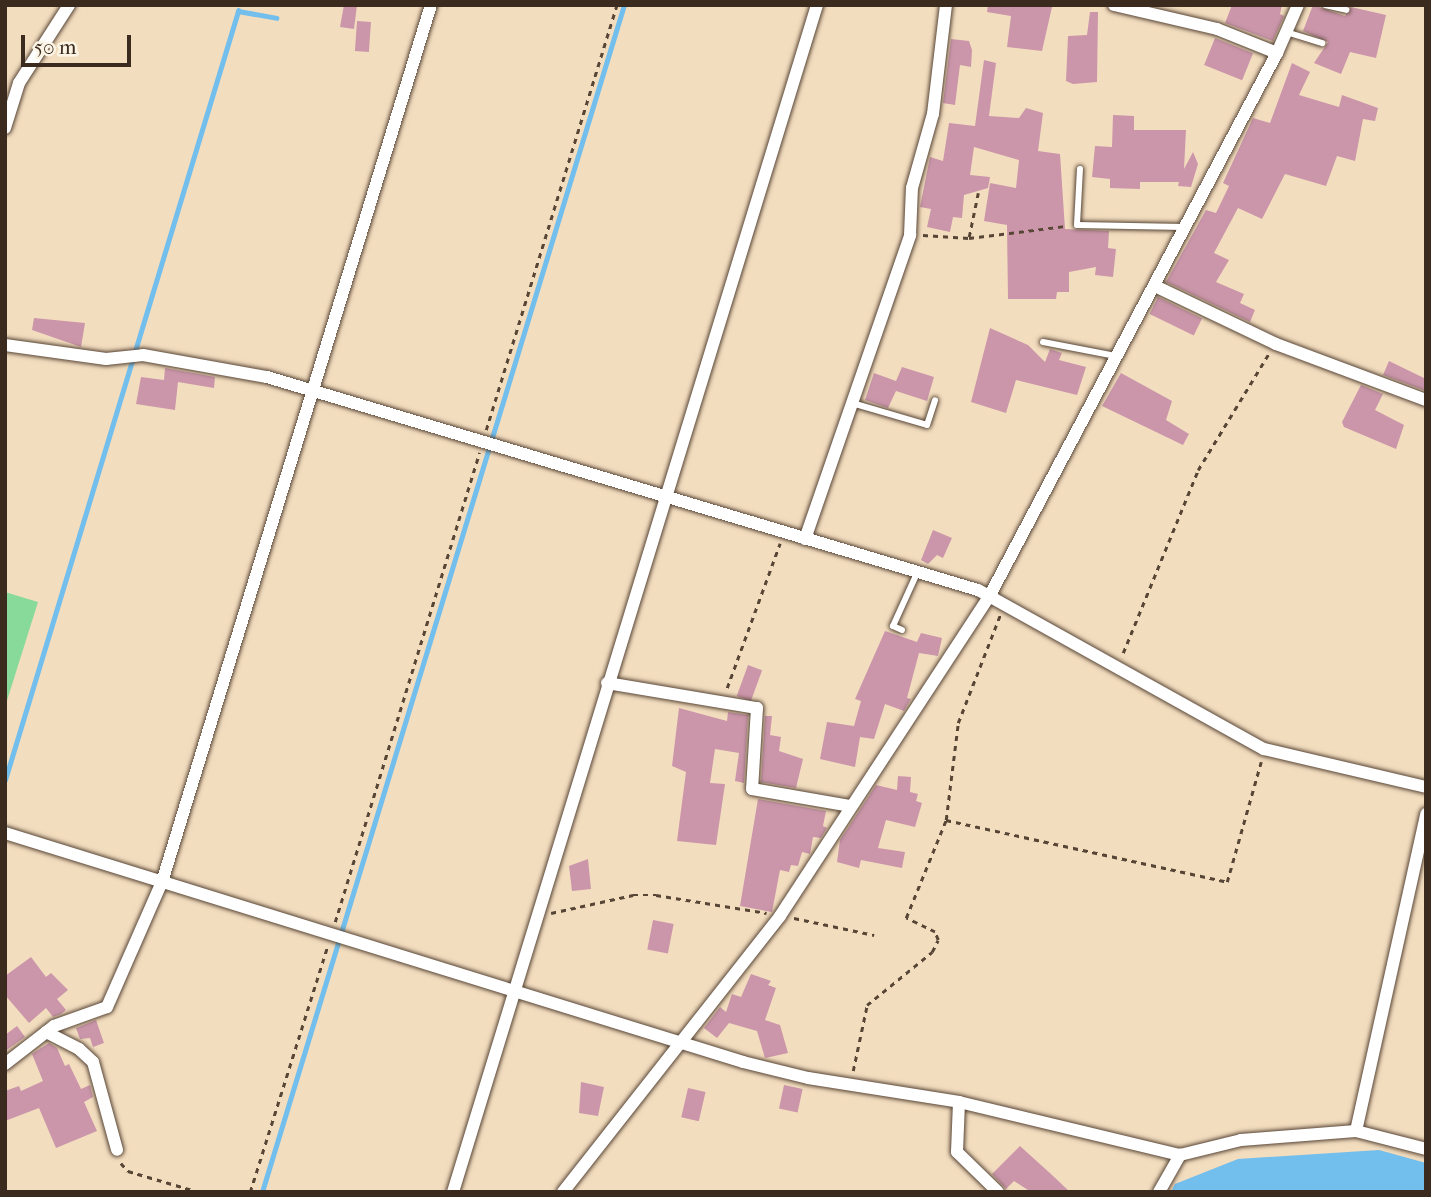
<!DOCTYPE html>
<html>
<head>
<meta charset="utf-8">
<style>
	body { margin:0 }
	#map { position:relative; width:1431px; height:1197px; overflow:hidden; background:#f3ddbf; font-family:"IM FELL French Canon",serif }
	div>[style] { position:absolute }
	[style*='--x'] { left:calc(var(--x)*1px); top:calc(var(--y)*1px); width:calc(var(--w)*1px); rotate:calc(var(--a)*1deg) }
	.green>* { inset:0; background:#88da9b }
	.water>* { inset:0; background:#72beec }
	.stream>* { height:4.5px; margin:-2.25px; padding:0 2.25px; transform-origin:2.25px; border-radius:2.25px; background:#72beec }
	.building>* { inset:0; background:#cb96aa; transform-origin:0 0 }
	.path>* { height:2.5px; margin-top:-1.25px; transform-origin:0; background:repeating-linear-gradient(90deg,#574536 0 5px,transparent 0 10px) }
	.roads { filter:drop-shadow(0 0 2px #574536) drop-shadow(0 0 2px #574536) }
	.lane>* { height:6px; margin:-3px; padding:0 3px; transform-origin:3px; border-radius:3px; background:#fff }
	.street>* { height:12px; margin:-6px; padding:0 6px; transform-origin:6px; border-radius:6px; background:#fff }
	span { translate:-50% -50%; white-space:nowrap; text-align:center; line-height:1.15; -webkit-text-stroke:6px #fcf5e5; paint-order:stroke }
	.frame { position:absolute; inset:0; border:7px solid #3b2a1e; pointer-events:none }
	.scale { position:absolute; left:21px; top:35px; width:110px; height:32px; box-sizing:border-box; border:4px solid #3b2a1e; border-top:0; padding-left:9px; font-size:21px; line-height:24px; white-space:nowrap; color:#3b2a1e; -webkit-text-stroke:5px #fcf5e5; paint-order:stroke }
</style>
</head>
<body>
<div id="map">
	<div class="green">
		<div style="clip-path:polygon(5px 592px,38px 602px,5px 707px)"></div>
	</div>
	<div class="water">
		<div style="clip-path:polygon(1379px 1150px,1426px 1163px,1426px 1192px,1171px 1192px,1175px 1184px,1238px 1159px)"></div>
	</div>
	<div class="stream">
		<div style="--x:5;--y:780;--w:804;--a:-73.14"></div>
		<div style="--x:238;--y:11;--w:39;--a:10"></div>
		<div style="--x:262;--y:1192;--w:1241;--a:-73.04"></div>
	</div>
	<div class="building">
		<div style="clip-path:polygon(344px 5px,357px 5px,354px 29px,340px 27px)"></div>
		<div style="clip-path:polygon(988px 5px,1052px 7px,1042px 51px,1007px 47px,1011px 16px,987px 12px)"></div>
		<div style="clip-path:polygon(1232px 5px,1282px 5px,1280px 14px,1284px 16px,1273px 41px,1225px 23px)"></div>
		<div style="clip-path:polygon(1313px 5px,1345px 16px,1351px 7px,1386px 15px,1376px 58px,1350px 52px,1341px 74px,1314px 63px,1328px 42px,1303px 31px)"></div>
		<div style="clip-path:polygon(1090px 12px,1098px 12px,1097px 82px,1073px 84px,1066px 81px,1068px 36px,1087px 35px)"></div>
		<div style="left:357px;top:21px;width:14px;height:30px;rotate:4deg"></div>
		<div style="left:1215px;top:38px;width:41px;height:29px;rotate:22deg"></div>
		<div style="clip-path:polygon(951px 39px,969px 41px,972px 50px,971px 67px,960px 65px,955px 105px,943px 103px)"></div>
		<div style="clip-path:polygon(984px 60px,996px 63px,989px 116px,1019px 118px,1026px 108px,1043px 113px,1038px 151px,1060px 154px,1065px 229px,1109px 231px,1108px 248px,1116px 249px,1113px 277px,1095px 275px,1096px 267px,1069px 272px,1069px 292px,1057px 292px,1056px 299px,1008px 299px,1007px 225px,984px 221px,990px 183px,1016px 188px,1019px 160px,974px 147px,970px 175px,990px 177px,988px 188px,964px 195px,962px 218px,953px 217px,950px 232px,927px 227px,931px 209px,920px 207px,930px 157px,943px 161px,949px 123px,975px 126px)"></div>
		<div style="clip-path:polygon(1292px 63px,1310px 72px,1299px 95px,1339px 107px,1342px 95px,1378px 108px,1375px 121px,1363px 119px,1355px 161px,1337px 156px,1326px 186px,1285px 174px,1262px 219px,1238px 208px,1214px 253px,1229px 260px,1216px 282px,1244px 294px,1240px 303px,1255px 310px,1250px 322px,1166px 282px,1206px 210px,1216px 213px,1229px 186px,1223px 183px,1253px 118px,1270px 123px)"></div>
		<div style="clip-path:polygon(1113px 115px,1134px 116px,1134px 130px,1186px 130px,1184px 169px,1193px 152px,1198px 164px,1191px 187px,1178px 186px,1179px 182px,1140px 182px,1140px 189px,1110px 188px,1110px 179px,1092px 177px,1095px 146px,1112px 147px)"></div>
		<div style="left:1158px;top:297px;width:49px;height:19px;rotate:26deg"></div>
		<div style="clip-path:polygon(34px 318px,85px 323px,81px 347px,32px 330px)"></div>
		<div style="clip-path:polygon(990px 328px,1028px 345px,1045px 362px,1050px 349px,1062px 353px,1059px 360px,1086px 367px,1077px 395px,1016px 380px,1006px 413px,971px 402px)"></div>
		<div style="clip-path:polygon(1389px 361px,1426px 379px,1426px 391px,1383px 375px)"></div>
		<div style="clip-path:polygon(902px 367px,934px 377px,927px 401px,896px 391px,888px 408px,865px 400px,874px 373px,896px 381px)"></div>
		<div style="clip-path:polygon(165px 368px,215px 377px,214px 388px,178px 382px,175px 410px,136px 404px,141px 377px,164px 380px)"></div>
		<div style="clip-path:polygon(1121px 373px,1172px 401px,1166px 420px,1189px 434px,1183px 445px,1102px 406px)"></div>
		<div style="clip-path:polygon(1361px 385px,1383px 394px,1375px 410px,1404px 425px,1396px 449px,1344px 427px,1342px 422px)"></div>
		<div style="clip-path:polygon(933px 530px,952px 538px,943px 558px,937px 555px,928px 564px,921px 560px)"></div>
		<div style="clip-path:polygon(885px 631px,917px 642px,921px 633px,942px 638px,938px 656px,919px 653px,907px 698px,911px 699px,904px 711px,885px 704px,874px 739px,860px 737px,855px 767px,820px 759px,827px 722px,854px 726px,861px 701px,855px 699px)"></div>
		<div style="left:748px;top:665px;width:15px;height:33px;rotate:20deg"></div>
		<div style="clip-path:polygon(679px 708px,727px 721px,728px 712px,748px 715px,744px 783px,735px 781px,739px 753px,715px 749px,710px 783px,725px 784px,716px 845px,677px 841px,686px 772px,672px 766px)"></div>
		<div style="clip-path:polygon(765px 716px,772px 716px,770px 735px,781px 737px,779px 751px,803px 759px,796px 788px,761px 782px)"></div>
		<div style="clip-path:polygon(898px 776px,911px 777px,910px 792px,918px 794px,916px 801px,922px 803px,915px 827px,886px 820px,878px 848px,905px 852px,902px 868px,861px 860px,859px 868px,837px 862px,840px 840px,876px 785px,897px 790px)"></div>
		<div style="clip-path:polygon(758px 799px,826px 811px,823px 826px,827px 828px,821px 838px,813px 837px,810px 854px,802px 852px,798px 866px,791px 865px,789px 872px,780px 870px,772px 912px,740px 906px)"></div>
		<div style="clip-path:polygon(588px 859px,591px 889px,572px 891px,569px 866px)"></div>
		<div style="left:653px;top:920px;width:21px;height:30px;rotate:11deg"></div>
		<div style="clip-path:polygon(31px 957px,46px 977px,51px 973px,68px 990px,57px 999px,66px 1010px,61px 1014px,53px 1017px,46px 1008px,29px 1023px,5px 995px,5px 976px)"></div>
		<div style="clip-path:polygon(751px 974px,771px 981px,768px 985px,776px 988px,765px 1020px,780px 1025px,788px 1053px,765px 1058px,757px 1031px,729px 1023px,717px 1038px,704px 1028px,720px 1007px,726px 1012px,732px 994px,741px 997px)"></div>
		<div style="clip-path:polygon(96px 1020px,104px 1043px,93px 1047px,90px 1038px,80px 1039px,76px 1028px)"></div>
		<div style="clip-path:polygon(17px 1026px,25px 1037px,5px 1051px,5px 1035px)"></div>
		<div style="clip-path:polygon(49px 1043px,57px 1048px,65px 1066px,69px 1064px,81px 1089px,90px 1085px,93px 1097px,84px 1102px,97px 1131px,56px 1148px,39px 1108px,5px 1121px,5px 1091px,19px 1086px,21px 1091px,43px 1081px,32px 1054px)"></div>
		<div style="clip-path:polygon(581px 1082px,604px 1087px,598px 1116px,579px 1113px)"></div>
		<div style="left:784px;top:1085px;width:19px;height:24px;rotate:12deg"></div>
		<div style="left:688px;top:1088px;width:18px;height:30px;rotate:13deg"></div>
		<div style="clip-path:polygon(1020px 1146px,1052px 1175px,1070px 1192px,1031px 1192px,1014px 1181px,1006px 1189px,992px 1174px)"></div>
	</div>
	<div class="path">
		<div style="--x:923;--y:235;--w:46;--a:3.7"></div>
		<div style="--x:969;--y:238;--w:98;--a:-7.1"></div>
		<div style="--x:969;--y:237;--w:45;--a:-78.4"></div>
		<div style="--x:486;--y:430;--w:445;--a:-72.9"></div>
		<div style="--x:1123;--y:653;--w:198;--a:-67.7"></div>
		<div style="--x:1198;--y:470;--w:135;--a:-58.7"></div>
		<div style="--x:727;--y:688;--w:154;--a:-69.9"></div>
		<div style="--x:946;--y:820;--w:98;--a:-82.9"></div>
		<div style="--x:958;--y:723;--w:116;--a:-68.7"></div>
		<div style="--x:551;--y:913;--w:84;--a:-12.4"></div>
		<div style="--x:633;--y:895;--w:23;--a:0"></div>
		<div style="--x:656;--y:895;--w:112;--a:9.2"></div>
		<div style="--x:794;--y:918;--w:82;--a:12"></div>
		<div style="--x:335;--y:922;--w:491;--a:-72.9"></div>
		<div style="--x:853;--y:1071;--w:67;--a:-78"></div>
		<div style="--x:867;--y:1005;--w:84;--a:-39.2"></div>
		<div style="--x:932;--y:952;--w:13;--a:-63"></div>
		<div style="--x:938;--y:940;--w:9;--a:-111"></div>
		<div style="--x:935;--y:932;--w:32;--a:-154"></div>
		<div style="--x:906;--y:918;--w:106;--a:-67.8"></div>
		<div style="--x:946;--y:820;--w:288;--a:12.4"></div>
		<div style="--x:1227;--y:882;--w:125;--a:-74.2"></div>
		<div style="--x:121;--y:1163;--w:11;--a:49"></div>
		<div style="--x:128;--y:1171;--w:74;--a:16.5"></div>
		<div style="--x:250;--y:1192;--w:256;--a:-72.5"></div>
	</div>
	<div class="roads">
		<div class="lane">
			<div style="--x:1325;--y:5;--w:22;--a:13"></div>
			<div style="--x:1286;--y:32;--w:38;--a:17"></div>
			<div style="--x:1080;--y:169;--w:56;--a:93.1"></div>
			<div style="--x:1077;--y:225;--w:107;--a:1.1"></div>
			<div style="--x:1043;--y:342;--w:74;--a:10.9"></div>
			<div style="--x:852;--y:403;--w:78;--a:16.3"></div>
			<div style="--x:927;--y:425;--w:26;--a:-72"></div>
			<div style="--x:902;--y:630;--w:10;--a:-156"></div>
			<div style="--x:893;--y:626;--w:58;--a:-65.6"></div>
		</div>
		<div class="street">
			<div style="--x:1114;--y:5;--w:106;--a:13.1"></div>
			<div style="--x:1217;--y:29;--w:65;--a:21.8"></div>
			<div style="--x:5;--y:128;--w:47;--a:-72.7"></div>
			<div style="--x:19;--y:83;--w:93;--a:-57.3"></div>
			<div style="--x:1155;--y:286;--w:134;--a:25.6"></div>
			<div style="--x:1276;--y:344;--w:160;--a:20.5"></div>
			<div style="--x:5;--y:345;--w:102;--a:7.9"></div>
			<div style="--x:106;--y:359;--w:37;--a:-6"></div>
			<div style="--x:143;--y:355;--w:126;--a:10.1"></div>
			<div style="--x:267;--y:377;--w:742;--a:16.68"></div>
			<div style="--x:978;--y:590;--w:327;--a:29.1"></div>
			<div style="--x:1264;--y:749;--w:166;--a:13.2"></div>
			<div style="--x:805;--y:539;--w:322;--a:-70.9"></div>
			<div style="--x:910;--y:235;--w:47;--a:-87.6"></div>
			<div style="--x:912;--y:188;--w:77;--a:-74.2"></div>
			<div style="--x:933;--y:114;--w:110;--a:-83.2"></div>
			<div style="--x:607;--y:683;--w:152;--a:9.5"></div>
			<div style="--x:757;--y:708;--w:81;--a:93.5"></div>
			<div style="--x:752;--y:789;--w:99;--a:9.8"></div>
			<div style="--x:5;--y:833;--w:773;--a:17.24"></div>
			<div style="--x:743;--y:1062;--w:67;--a:13.8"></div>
			<div style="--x:808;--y:1078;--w:153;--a:9"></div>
			<div style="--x:959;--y:1102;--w:227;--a:13.5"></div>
			<div style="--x:1180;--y:1155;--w:63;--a:-13.8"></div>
			<div style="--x:1241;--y:1140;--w:115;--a:-4.5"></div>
			<div style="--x:1356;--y:1131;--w:72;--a:14.4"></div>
			<div style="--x:46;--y:1032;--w:37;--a:27"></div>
			<div style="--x:79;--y:1049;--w:19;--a:43"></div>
			<div style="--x:93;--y:1062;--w:91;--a:74.7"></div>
			<div style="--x:5;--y:1064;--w:62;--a:-37.8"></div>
			<div style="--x:54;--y:1026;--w:56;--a:-19.7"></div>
			<div style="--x:107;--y:1007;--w:137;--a:-66.3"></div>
			<div style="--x:162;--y:882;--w:917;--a:-72.95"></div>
			<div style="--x:959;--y:1102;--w:50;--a:92.3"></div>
			<div style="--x:957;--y:1152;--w:57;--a:44.3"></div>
			<div style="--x:1356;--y:1131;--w:325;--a:-77.5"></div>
			<div style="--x:453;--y:1192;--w:1242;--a:-72.95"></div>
			<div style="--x:563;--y:1192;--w:351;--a:-51.8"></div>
			<div style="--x:780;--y:916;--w:384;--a:-56.8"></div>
			<div style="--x:990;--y:595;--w:613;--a:-62.1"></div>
			<div style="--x:1277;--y:53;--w:52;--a:-66.4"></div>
			<div style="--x:1159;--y:1192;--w:43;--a:-60.4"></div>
		</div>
	</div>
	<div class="frame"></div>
	<div class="scale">50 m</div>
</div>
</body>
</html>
